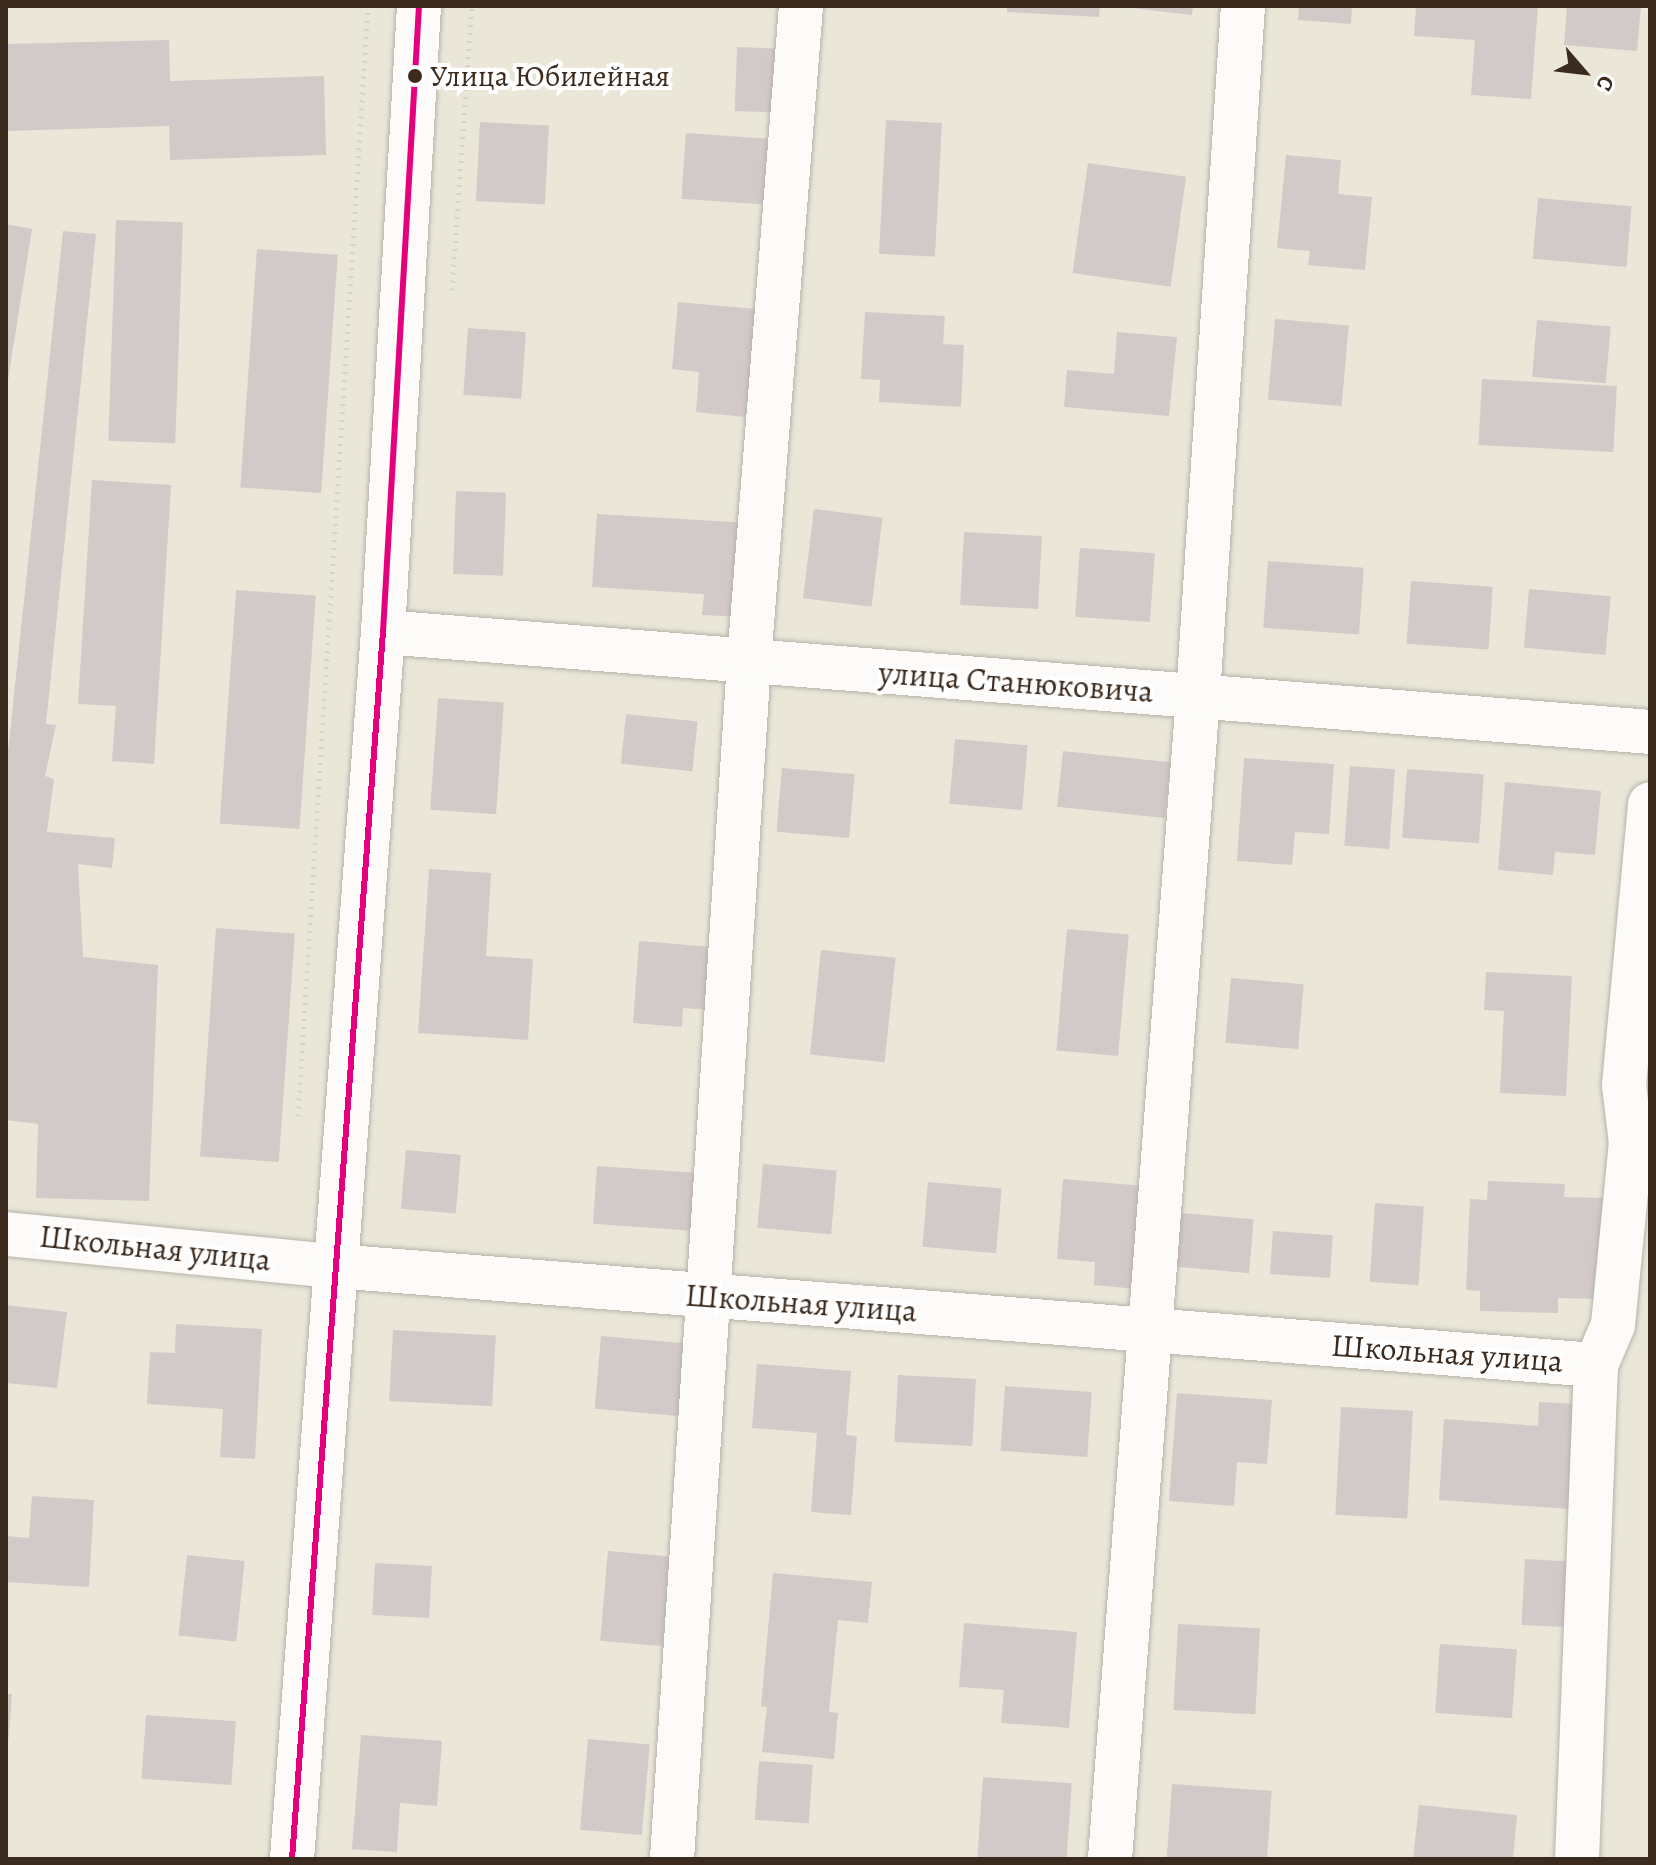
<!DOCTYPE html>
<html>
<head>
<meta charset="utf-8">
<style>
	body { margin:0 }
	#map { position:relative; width:1656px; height:1865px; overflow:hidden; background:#eae7d9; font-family:Alegreya,serif }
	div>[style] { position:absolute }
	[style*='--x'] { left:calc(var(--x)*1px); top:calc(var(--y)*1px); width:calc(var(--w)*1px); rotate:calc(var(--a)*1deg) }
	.building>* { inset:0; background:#d2c9c9; transform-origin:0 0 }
	.path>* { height:5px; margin-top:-2.5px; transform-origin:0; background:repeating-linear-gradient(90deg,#d5d3cf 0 2px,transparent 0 8px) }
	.roads { filter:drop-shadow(0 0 2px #b6b3a9) drop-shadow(0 0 2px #b6b3a9) }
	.minor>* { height:44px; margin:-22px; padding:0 22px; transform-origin:22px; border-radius:22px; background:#fcfbf9 }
	.major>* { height:44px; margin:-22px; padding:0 22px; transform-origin:22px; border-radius:22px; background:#fcfbf9 }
	.bus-1>* { height:6px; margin:-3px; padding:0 3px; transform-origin:3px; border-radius:3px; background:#e5007d }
	.dots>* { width:22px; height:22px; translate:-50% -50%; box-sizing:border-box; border:4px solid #fff; border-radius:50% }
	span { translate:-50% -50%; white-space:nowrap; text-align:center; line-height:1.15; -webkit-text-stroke:8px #fff; paint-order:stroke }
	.bus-label { font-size:30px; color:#3b2a1e }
	.left { translate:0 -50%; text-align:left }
	.street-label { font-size:32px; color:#3b2a1e }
	.frame { position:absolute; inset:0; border:8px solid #3b2a1e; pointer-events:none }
	.north { position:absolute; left:1544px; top:32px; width:80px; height:80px; -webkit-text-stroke:6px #fff; paint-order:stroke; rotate:118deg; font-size:22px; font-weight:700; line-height:32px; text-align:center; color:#3b2a1e }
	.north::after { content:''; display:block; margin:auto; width:28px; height:36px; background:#3b2a1e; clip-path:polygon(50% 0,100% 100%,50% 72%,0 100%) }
</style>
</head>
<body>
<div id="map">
	<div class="building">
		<div style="clip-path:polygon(1007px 6px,1100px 6px,1099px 17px,1007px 12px)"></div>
		<div style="clip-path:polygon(1114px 6px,1193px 6px,1192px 15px)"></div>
		<div style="clip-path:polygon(1299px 6px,1352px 6px,1351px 24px,1298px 20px)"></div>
		<div style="clip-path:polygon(1416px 6px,1538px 6px,1531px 99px,1471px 95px,1475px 40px,1414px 36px)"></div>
		<div style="clip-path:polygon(1567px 6px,1641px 6px,1637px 51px,1564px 45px)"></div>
		<div style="clip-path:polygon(169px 40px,170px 81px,324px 76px,326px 155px,170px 160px,169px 126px,6px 131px,6px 44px)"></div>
		<div style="left:737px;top:47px;width:48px;height:64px;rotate:2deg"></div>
		<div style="left:886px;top:120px;width:56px;height:134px;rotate:3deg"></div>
		<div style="left:480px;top:122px;width:69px;height:79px;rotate:3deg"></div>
		<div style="left:686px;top:133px;width:87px;height:66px;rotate:4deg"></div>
		<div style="clip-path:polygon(1286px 155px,1341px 160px,1338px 194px,1372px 197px,1365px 270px,1308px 265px,1310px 251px,1277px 248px)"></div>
		<div style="left:1088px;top:163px;width:99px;height:111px;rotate:8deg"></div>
		<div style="left:1538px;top:198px;width:94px;height:61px;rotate:5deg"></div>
		<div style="left:116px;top:220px;width:67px;height:221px;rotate:2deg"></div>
		<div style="clip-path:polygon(6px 224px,32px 229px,8px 380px,6px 380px)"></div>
		<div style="clip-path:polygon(63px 231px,96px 234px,46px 724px,56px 725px,45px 776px,54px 779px,47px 832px,115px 838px,112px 868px,78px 864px,83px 957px,158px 965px,149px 1201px,36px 1198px,38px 1124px,6px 1120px,6px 771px)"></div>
		<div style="left:257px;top:249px;width:81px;height:239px;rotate:4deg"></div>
		<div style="clip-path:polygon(678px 302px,766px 310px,755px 418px,696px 412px,699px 372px,672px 369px)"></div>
		<div style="clip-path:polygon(865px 312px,945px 316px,943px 344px,964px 345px,961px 407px,879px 402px,880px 380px,861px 379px)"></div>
		<div style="left:1275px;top:319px;width:74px;height:81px;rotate:5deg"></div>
		<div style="left:1537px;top:320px;width:74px;height:57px;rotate:5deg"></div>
		<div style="left:468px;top:328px;width:58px;height:67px;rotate:4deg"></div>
		<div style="clip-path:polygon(1117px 332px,1177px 337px,1169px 416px,1064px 407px,1067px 370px,1114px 374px)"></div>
		<div style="left:1482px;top:379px;width:135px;height:66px;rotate:3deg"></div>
		<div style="clip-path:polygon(92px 480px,171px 485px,154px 764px,112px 761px,116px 706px,78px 704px)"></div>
		<div style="left:456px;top:491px;width:50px;height:83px;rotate:2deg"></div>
		<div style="left:814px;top:509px;width:69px;height:90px;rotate:7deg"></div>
		<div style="clip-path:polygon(597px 514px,749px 523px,743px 617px,702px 615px,704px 594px,592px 587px)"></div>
		<div style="left:964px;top:532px;width:78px;height:73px;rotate:3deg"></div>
		<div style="left:1080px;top:548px;width:75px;height:69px;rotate:4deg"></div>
		<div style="left:1268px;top:561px;width:96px;height:67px;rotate:4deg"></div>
		<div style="left:1411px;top:581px;width:82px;height:63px;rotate:4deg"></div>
		<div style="left:1529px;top:589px;width:82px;height:59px;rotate:5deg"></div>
		<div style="left:236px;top:590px;width:80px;height:234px;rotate:4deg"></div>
		<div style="left:438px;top:698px;width:66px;height:112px;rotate:4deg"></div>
		<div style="left:626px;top:714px;width:72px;height:50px;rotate:6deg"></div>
		<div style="left:955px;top:739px;width:73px;height:65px;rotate:5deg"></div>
		<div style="left:1063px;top:751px;width:108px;height:56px;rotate:6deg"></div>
		<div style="clip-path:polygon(1244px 758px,1334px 764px,1329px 834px,1295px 832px,1292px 865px,1237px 861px)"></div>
		<div style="left:1350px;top:766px;width:45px;height:80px;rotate:4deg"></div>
		<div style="left:782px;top:768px;width:73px;height:64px;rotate:5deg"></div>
		<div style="left:1407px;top:769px;width:77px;height:69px;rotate:4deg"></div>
		<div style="clip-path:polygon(1505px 782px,1601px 791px,1595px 855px,1555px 852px,1553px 875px,1498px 870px)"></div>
		<div style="clip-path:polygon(429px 869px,491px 873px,486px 956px,533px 959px,528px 1040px,418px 1033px)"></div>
		<div style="left:216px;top:928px;width:79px;height:229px;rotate:4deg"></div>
		<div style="left:1067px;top:929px;width:62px;height:122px;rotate:5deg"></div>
		<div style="clip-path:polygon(639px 941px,713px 947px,708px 1010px,683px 1008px,682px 1027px,633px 1023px)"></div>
		<div style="left:821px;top:950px;width:75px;height:105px;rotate:6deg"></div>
		<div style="clip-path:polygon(1486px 972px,1572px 976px,1566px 1096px,1500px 1093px,1504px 1011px,1484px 1010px)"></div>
		<div style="left:1231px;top:978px;width:73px;height:65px;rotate:5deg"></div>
		<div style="left:406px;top:1150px;width:55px;height:59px;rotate:5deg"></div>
		<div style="left:763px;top:1164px;width:74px;height:64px;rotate:5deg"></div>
		<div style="left:597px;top:1166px;width:102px;height:58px;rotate:4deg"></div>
		<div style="clip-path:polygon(1063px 1179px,1145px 1186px,1137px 1289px,1094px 1285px,1095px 1262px,1057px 1259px)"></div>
		<div style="clip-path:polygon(1488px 1181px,1565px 1184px,1564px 1197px,1605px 1198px,1601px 1299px,1558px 1298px,1558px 1313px,1480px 1311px,1480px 1291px,1466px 1290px,1470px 1199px,1487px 1200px)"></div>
		<div style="left:928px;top:1182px;width:74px;height:65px;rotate:5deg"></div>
		<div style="left:1375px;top:1203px;width:49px;height:79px;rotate:4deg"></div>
		<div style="left:1181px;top:1213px;width:73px;height:54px;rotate:5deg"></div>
		<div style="left:1273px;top:1231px;width:60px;height:43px;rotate:4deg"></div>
		<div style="clip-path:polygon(6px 1305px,67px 1312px,57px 1388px,6px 1383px)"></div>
		<div style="clip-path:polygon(176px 1324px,262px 1329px,255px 1459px,220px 1457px,223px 1409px,147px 1404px,150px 1352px,175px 1353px)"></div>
		<div style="left:393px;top:1330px;width:103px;height:71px;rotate:3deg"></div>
		<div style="left:601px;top:1336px;width:87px;height:73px;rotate:5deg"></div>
		<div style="clip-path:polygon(757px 1364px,851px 1371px,846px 1435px,857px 1436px,851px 1515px,811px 1512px,817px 1433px,752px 1428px)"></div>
		<div style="left:898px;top:1375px;width:78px;height:67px;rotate:3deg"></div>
		<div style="left:1005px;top:1386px;width:87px;height:65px;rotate:4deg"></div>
		<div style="clip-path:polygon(1177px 1393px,1272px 1400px,1267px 1464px,1237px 1462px,1234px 1506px,1169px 1501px)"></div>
		<div style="clip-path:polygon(1539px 1402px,1579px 1404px,1571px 1509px,1439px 1500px,1444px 1419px,1538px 1426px)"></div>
		<div style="left:1341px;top:1407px;width:72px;height:108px;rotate:3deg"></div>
		<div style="clip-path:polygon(32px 1496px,94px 1500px,89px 1587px,6px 1582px,6px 1536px,29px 1538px)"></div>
		<div style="left:608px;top:1551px;width:63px;height:90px;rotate:5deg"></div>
		<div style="left:187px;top:1555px;width:58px;height:81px;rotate:6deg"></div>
		<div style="left:1525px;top:1559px;width:42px;height:66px;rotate:3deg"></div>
		<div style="left:375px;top:1563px;width:57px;height:52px;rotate:3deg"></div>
		<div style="clip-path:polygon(773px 1573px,872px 1582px,868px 1623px,838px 1620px,829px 1712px,838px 1713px,834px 1759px,762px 1752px,767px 1707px,761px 1706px)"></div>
		<div style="clip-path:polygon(964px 1623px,1077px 1632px,1069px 1728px,1001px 1723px,1004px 1690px,959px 1687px)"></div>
		<div style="left:1178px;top:1624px;width:82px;height:86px;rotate:3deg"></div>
		<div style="left:1440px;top:1644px;width:77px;height:69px;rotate:4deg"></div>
		<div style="clip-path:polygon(6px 1694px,12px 1694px,8px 1745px,6px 1745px)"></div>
		<div style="left:146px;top:1715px;width:90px;height:64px;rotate:4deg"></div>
		<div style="clip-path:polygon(361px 1735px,442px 1741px,437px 1806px,400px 1803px,397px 1852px,352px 1849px)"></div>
		<div style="left:588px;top:1739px;width:62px;height:91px;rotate:5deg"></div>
		<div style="left:759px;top:1761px;width:54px;height:59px;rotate:4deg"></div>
		<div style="left:983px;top:1777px;width:89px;height:82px;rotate:4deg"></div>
		<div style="left:1172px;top:1784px;width:100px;height:75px;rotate:4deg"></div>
		<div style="clip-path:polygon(1419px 1805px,1517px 1815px,1513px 1859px,1413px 1859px)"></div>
	</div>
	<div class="path">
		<div style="--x:452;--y:290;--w:285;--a:-86"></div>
		<div style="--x:298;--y:1116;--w:1112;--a:-86.39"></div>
	</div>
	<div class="roads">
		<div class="minor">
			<div style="--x:383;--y:632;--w:1271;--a:4.51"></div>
			<div style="--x:6;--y:1234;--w:330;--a:5.6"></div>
			<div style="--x:334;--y:1266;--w:1266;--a:4.49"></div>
			<div style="--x:672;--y:1859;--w:1200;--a:-86.32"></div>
			<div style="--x:749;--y:661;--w:657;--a:-85.46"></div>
			<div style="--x:1110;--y:1859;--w:1166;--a:-85.67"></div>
			<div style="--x:1198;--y:696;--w:691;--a:-86.27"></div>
			<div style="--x:1577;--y:1859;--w:494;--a:-87.8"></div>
			<div style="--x:1596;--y:1365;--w:43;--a:-67"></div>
			<div style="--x:1613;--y:1325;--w:183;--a:-84.4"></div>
			<div style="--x:1631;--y:1143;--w:58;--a:-96.9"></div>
			<div style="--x:1624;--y:1085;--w:282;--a:-84.7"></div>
		</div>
		<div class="major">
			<div style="--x:292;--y:1859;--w:1230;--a:-85.76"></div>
			<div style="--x:383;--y:632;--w:627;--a:-86.71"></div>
		</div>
	</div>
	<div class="bus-1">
		<div style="--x:292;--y:1859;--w:1230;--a:-85.76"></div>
		<div style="--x:383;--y:632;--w:627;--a:-86.71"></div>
	</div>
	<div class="dots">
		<div style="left:415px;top:76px;background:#3b2a1e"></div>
	</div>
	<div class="bus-label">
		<span class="left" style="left:430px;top:76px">Улица Юбилейная</span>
	</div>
	<div class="street-label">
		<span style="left:1016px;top:682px;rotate:4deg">улица Станюковича</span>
		<span style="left:155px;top:1248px;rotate:6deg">Школьная улица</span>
		<span style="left:801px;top:1303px;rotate:4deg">Школьная улица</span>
		<span style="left:1447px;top:1353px;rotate:4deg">Школьная улица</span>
	</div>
	<div class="frame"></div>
	<div class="north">С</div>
</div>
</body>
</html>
